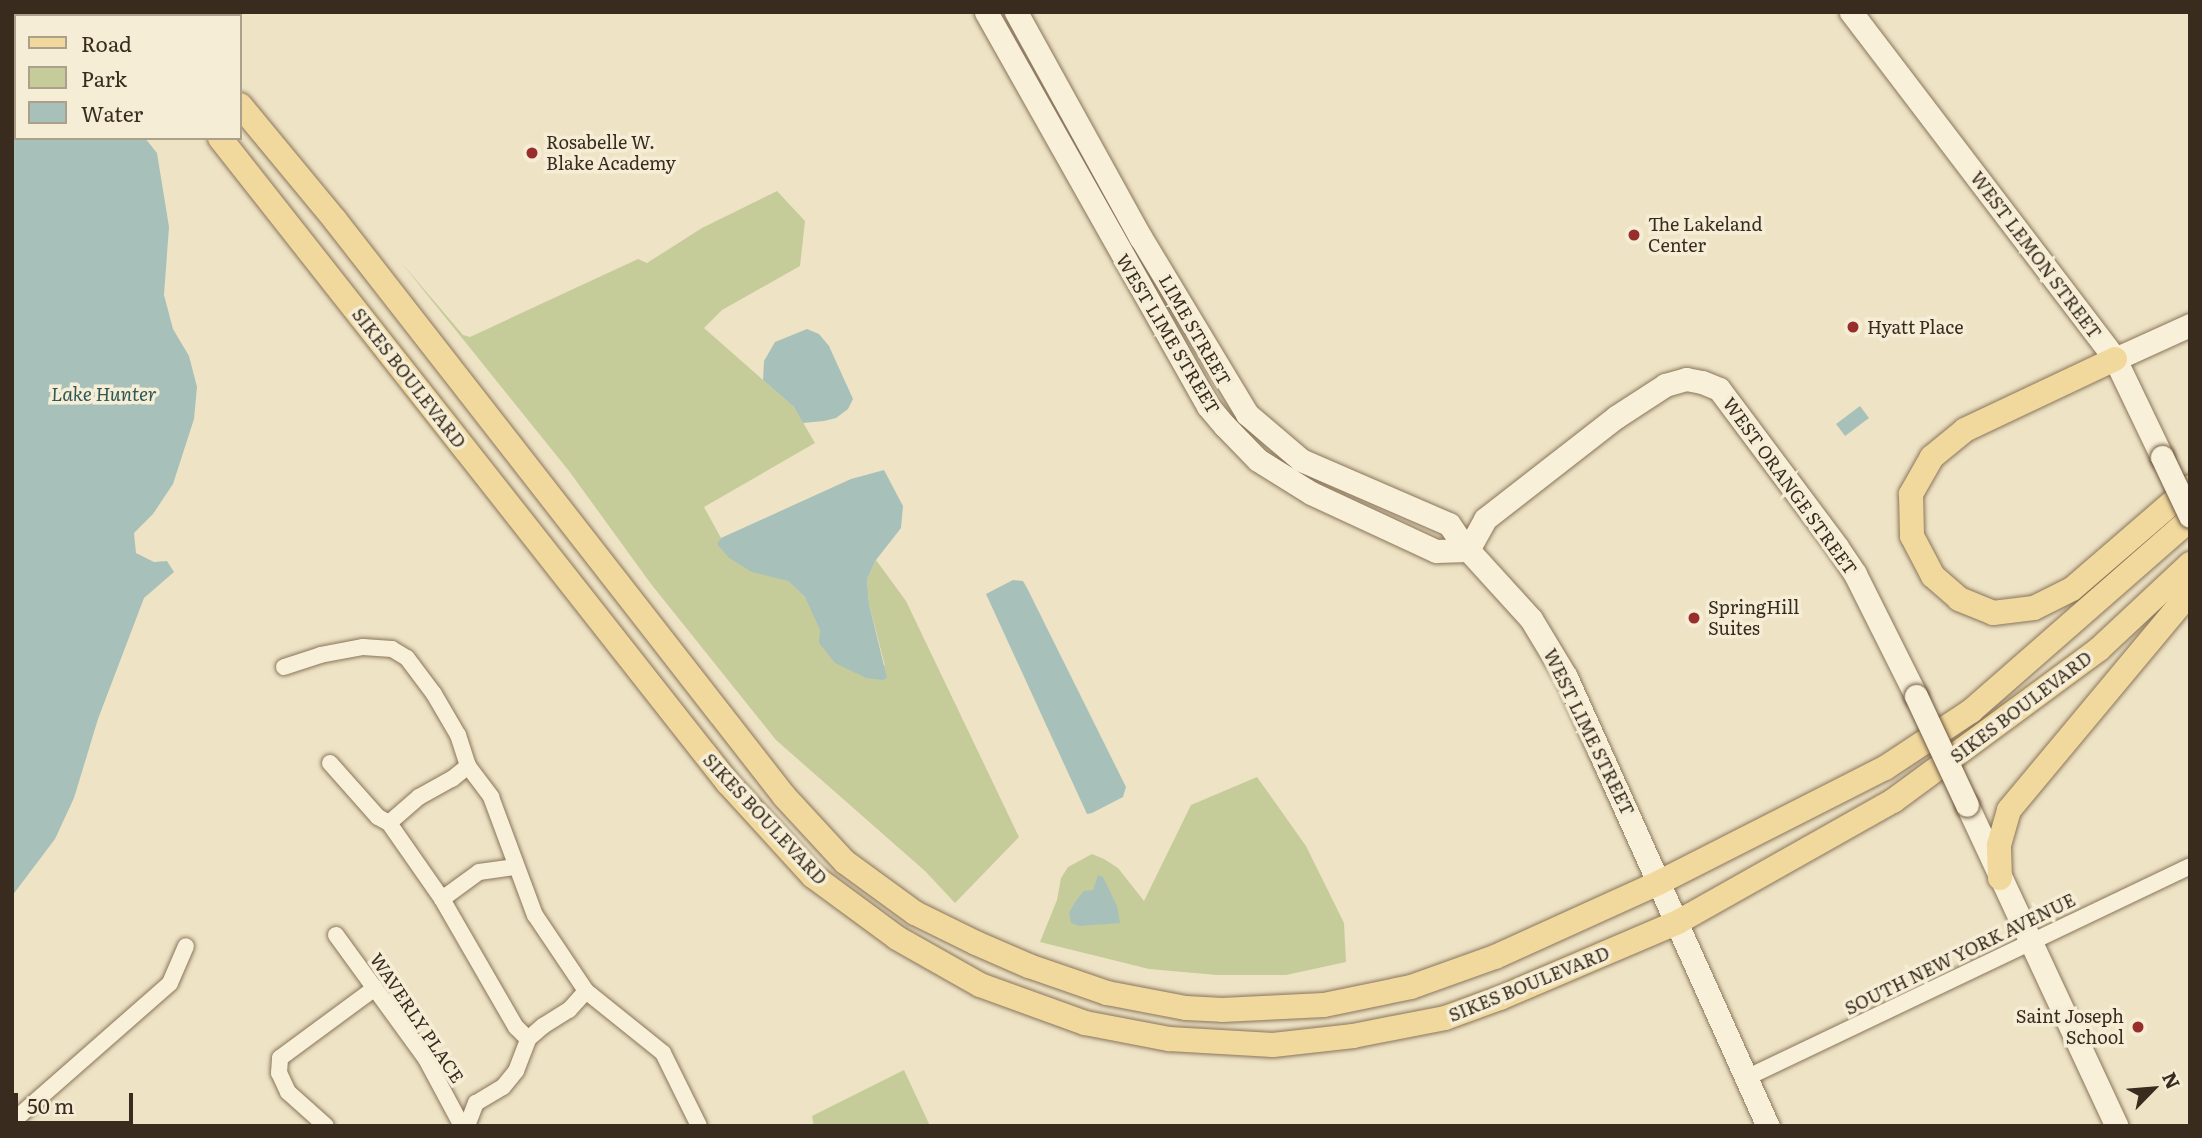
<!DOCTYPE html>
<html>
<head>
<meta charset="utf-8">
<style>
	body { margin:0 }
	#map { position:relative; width:2202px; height:1138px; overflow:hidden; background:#eee3c5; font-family:Literata,serif }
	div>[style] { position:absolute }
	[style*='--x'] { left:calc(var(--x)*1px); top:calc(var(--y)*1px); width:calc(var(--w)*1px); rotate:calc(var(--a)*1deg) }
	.green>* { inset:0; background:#c5cc99 }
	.water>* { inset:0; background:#a7c1ba; transform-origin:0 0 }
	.roads { filter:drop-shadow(0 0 2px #89755b) drop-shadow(0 0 2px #89755b) }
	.street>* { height:16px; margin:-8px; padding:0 8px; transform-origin:8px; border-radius:8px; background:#f9f0d9 }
	.secondary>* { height:23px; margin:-11.5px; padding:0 11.5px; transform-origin:11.5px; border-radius:11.5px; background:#f9f0d9 }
	.primary>* { height:24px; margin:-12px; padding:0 12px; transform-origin:12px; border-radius:12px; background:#f1d99e }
	.bridges { filter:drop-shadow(0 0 2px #6b563e) drop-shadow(0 0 2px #6b563e) }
	.secondary-bridge>* { height:23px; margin:-11.5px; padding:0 11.5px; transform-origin:11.5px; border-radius:11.5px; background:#f9f0d9 }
	.dots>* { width:19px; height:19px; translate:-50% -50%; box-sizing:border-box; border:4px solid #f5edd5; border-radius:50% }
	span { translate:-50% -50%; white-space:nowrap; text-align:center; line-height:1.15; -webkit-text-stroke:7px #f5edd5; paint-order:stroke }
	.poi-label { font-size:18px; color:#392c1f }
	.left { translate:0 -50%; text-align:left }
	.right { translate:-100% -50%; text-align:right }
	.street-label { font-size:18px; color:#392c1f }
	.water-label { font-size:19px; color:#2e5957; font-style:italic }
	.frame { position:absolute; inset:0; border:14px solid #392c1f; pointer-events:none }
	.legend { position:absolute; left:14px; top:14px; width:228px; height:126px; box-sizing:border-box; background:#f5edd5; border:2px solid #aaa08c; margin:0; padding:9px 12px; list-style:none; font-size:21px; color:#392c1f }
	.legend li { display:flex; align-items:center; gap:14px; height:35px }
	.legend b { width:35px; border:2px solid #aaa08c }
	.north { position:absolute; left:2118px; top:1054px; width:70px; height:70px; -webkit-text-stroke:5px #f5edd5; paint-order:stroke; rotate:65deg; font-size:19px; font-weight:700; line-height:28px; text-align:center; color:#392c1f }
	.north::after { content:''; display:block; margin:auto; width:24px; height:32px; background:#392c1f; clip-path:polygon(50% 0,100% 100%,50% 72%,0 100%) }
	.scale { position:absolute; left:14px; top:1093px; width:119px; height:32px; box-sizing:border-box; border:4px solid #392c1f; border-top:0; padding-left:9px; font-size:21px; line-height:24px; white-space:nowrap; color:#392c1f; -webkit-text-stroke:5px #f5edd5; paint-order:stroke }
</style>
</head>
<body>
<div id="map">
	<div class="green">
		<div style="clip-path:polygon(777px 191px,805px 221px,800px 266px,722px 310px,704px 328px,794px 407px,815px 443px,704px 507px,721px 538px,718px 544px,788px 581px,805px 597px,816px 615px,885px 666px,869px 604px,867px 579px,876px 560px,906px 601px,1019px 837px,955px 903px,925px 871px,776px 740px,651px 584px,569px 471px,400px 261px,463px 335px,470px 337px,638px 259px,647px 263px,702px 228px)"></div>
		<div style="clip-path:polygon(1257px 777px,1306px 846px,1344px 923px,1346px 962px,1286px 975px,1217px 975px,1149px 969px,1040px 942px,1057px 900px,1061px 878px,1068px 867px,1092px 854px,1104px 859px,1118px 868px,1144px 901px,1191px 805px)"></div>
		<div style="clip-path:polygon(904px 1070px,930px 1126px,814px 1126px,812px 1116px)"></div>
	</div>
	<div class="water">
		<div style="clip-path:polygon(12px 12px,28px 16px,16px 16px,16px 138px,145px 138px,157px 153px,169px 227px,164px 295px,173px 329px,189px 356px,197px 387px,194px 419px,173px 484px,153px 514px,134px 533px,136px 553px,154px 562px,167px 561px,174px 572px,144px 598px,98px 719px,74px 798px,55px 839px,12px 896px)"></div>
		<div style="clip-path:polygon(807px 329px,819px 334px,829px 346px,853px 399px,848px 409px,836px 418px,824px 421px,803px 423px,794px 407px,763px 380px,764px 361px,775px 342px)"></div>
		<div style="left:1860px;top:406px;width:15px;height:30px;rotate:53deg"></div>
		<div style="clip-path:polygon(884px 470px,903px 506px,901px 528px,876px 560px,867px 579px,869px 604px,887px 678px,883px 680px,866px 678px,835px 663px,819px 643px,820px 630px,805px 597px,788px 581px,752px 572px,729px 558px,717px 544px,721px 538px,851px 479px)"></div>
		<div style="clip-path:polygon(1013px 580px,1023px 581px,1027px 588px,1126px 787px,1123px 797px,1092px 813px,1087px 814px,986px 594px)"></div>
		<div style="clip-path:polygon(1098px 875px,1103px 877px,1117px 906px,1120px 923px,1079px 926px,1071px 923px,1069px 913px,1075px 902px,1084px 891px,1093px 890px)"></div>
	</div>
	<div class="roads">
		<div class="street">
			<div style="--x:284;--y:667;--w:38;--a:-18"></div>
			<div style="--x:320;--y:655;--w:44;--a:-10.5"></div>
			<div style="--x:363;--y:647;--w:29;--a:4"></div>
			<div style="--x:392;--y:649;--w:17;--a:31"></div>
			<div style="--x:407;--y:658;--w:45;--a:53.1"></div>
			<div style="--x:434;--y:694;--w:48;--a:59.7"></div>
			<div style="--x:458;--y:735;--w:33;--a:72"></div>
			<div style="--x:468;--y:766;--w:39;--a:53"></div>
			<div style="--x:491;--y:797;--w:126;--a:69.6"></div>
			<div style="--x:535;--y:915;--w:92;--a:56.1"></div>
			<div style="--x:586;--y:991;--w:99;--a:38.8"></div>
			<div style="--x:663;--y:1053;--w:81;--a:63.7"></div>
			<div style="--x:330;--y:763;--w:72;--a:48.4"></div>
			<div style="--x:378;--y:817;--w:13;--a:29"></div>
			<div style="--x:389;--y:823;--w:93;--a:55.1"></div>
			<div style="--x:442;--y:899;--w:148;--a:60"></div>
			<div style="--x:516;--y:1027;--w:17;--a:45"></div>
			<div style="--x:389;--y:823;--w:40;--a:-41"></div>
			<div style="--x:419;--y:797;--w:38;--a:-29"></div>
			<div style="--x:452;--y:779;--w:21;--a:-39"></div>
			<div style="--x:442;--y:899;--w:46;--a:-36.1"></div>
			<div style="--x:479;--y:872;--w:37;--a:-8"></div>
			<div style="--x:336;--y:935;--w:153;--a:54"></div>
			<div style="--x:426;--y:1059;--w:76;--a:61.8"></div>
			<div style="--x:1746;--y:1078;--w:492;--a:-25.5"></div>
			<div style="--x:12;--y:1122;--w:210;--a:-41.3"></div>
			<div style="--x:170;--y:983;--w:40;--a:-66.6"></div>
			<div style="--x:326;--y:1126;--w:51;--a:-138.2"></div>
			<div style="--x:288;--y:1092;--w:21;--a:-115"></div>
			<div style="--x:279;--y:1073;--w:15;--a:-86"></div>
			<div style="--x:280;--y:1058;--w:118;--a:-36.4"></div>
			<div style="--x:467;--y:1126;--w:25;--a:-69"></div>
			<div style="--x:476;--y:1103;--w:31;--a:-31"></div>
			<div style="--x:503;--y:1087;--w:21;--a:-51"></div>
			<div style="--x:516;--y:1071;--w:34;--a:-69"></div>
			<div style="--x:528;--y:1039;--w:20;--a:-41"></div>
			<div style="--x:543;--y:1026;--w:31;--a:-32"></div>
			<div style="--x:569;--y:1010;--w:25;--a:-48"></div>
		</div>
		<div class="secondary">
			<div style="--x:986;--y:12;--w:452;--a:60.6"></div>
			<div style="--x:1208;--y:406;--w:26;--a:50"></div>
			<div style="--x:1225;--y:426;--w:47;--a:45.9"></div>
			<div style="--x:1258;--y:460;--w:62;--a:31.9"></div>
			<div style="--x:1311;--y:493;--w:138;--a:24.9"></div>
			<div style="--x:1436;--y:551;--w:32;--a:-2"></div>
			<div style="--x:1016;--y:12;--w:258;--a:61.1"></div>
			<div style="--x:1141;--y:238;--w:205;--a:58.9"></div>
			<div style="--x:1247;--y:414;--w:71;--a:40.4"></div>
			<div style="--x:1301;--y:460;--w:161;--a:23.4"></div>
			<div style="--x:1449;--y:524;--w:22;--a:56"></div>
			<div style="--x:1461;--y:542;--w:104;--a:47.7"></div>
			<div style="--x:1531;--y:619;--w:68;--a:58.9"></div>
			<div style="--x:1566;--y:677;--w:492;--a:65.8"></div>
			<div style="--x:1851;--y:12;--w:436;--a:52.7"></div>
			<div style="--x:2115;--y:359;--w:109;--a:64.4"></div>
			<div style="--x:2115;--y:359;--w:82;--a:-24.4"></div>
			<div style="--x:1468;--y:550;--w:35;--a:-61"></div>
			<div style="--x:1485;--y:519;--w:166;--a:-37.9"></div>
			<div style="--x:1616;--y:417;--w:59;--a:-33.1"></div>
			<div style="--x:1665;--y:385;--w:22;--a:-16"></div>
			<div style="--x:1686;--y:379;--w:16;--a:11"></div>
			<div style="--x:1702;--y:382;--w:18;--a:22"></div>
			<div style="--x:1719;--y:389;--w:197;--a:53.2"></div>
			<div style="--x:1837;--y:547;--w:32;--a:56"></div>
			<div style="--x:1855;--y:574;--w:136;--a:63.4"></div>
			<div style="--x:1967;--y:805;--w:354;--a:65"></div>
		</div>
		<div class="primary">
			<div style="--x:105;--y:12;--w:5;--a:53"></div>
			<div style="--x:157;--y:12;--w:5;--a:53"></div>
			<div style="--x:240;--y:105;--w:149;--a:50.4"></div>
			<div style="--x:335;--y:220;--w:730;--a:52.06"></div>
			<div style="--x:784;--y:796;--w:90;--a:47.3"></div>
			<div style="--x:845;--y:862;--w:87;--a:36.1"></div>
			<div style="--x:915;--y:913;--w:68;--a:26.2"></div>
			<div style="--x:976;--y:943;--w:58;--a:23.5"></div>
			<div style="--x:1029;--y:966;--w:83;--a:19.1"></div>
			<div style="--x:1107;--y:993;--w:80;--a:10.8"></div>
			<div style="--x:1186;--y:1008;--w:36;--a:3"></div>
			<div style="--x:1222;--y:1010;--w:102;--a:-2.8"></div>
			<div style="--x:1324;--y:1005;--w:89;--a:-11.7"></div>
			<div style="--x:1411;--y:987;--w:89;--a:-19.7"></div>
			<div style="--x:1495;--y:957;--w:181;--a:-24.4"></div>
			<div style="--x:1660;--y:882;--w:252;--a:-26.9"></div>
			<div style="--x:1885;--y:768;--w:103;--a:-33.5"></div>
			<div style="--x:1971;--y:711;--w:291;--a:-41.2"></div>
			<div style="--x:220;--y:138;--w:821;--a:51.78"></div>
			<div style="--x:728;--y:783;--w:126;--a:47.6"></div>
			<div style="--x:813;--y:876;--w:104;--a:36.4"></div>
			<div style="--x:897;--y:938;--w:95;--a:29.5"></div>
			<div style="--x:980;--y:985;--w:112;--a:19.9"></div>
			<div style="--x:1085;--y:1023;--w:86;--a:10.8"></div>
			<div style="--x:1169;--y:1039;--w:104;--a:3.3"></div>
			<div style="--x:1273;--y:1045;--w:81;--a:-6.4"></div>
			<div style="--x:1353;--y:1036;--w:94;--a:-11.1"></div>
			<div style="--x:1445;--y:1018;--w:59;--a:-20"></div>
			<div style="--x:1500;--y:998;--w:194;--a:-23.1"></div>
			<div style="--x:1678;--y:922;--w:247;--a:-29.4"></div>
			<div style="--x:1893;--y:801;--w:256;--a:-36.4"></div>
			<div style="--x:2099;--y:649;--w:125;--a:-43"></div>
			<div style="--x:2115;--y:359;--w:166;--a:154.7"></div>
			<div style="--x:1965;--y:430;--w:43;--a:140.7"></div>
			<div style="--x:1932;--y:457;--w:43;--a:119.6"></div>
			<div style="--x:1911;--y:494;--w:42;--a:88.6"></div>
			<div style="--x:1912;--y:536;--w:45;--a:62.3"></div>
			<div style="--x:1933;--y:576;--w:35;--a:41"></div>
			<div style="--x:1959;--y:599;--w:37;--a:22"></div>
			<div style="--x:1993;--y:613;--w:41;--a:-7"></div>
			<div style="--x:2034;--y:608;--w:42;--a:-26.6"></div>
			<div style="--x:2072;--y:589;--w:156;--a:-40.8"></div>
			<div style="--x:2000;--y:878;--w:33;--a:-92"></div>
			<div style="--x:1999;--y:845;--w:36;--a:-74"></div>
			<div style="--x:2009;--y:810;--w:283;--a:-50.2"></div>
		</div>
	</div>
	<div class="bridges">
		<div class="secondary-bridge">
			<div style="--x:2162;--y:457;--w:65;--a:64.6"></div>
			<div style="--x:1916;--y:696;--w:120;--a:64.9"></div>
		</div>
	</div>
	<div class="dots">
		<div style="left:532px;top:153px;background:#982e2b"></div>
		<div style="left:1634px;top:235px;background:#982e2b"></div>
		<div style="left:1853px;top:327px;background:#982e2b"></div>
		<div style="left:1694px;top:618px;background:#982e2b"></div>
		<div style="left:2138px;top:1027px;background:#982e2b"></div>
	</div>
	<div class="poi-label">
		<span class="left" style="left:546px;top:153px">Rosabelle W.<br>Blake Academy</span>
		<span class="left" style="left:1648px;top:235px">The Lakeland<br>Center</span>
		<span class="left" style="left:1867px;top:327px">Hyatt Place</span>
		<span class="left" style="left:1708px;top:618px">SpringHill<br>Suites</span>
		<span class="right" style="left:2124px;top:1027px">Saint Joseph<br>School</span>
	</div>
	<div class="street-label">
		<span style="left:2036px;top:255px;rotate:53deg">WEST LEMON STREET</span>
		<span style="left:1195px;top:330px;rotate:60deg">LIME STREET</span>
		<span style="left:1168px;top:334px;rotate:59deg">WEST LIME STREET</span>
		<span style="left:409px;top:378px;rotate:52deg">SIKES BOULEVARD</span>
		<span style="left:1790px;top:486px;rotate:54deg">WEST ORANGE STREET</span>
		<span style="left:2021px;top:707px;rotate:-37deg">SIKES BOULEVARD</span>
		<span style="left:1589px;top:732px;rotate:64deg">WEST LIME STREET</span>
		<span style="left:765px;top:819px;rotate:47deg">SIKES BOULEVARD</span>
		<span style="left:1960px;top:954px;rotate:-26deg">SOUTH NEW YORK AVENUE</span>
		<span style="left:1529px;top:984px;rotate:-22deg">SIKES BOULEVARD</span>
		<span style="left:417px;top:1018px;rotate:56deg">WAVERLY PLACE</span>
	</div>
	<div class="water-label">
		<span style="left:104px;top:394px">Lake Hunter</span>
	</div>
	<div class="frame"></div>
	<ul class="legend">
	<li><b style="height:9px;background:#f1d99e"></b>Road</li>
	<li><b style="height:19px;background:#c5cc99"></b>Park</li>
	<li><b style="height:19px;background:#a7c1ba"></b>Water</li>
	</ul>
	<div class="north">N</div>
	<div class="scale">50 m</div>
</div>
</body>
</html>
